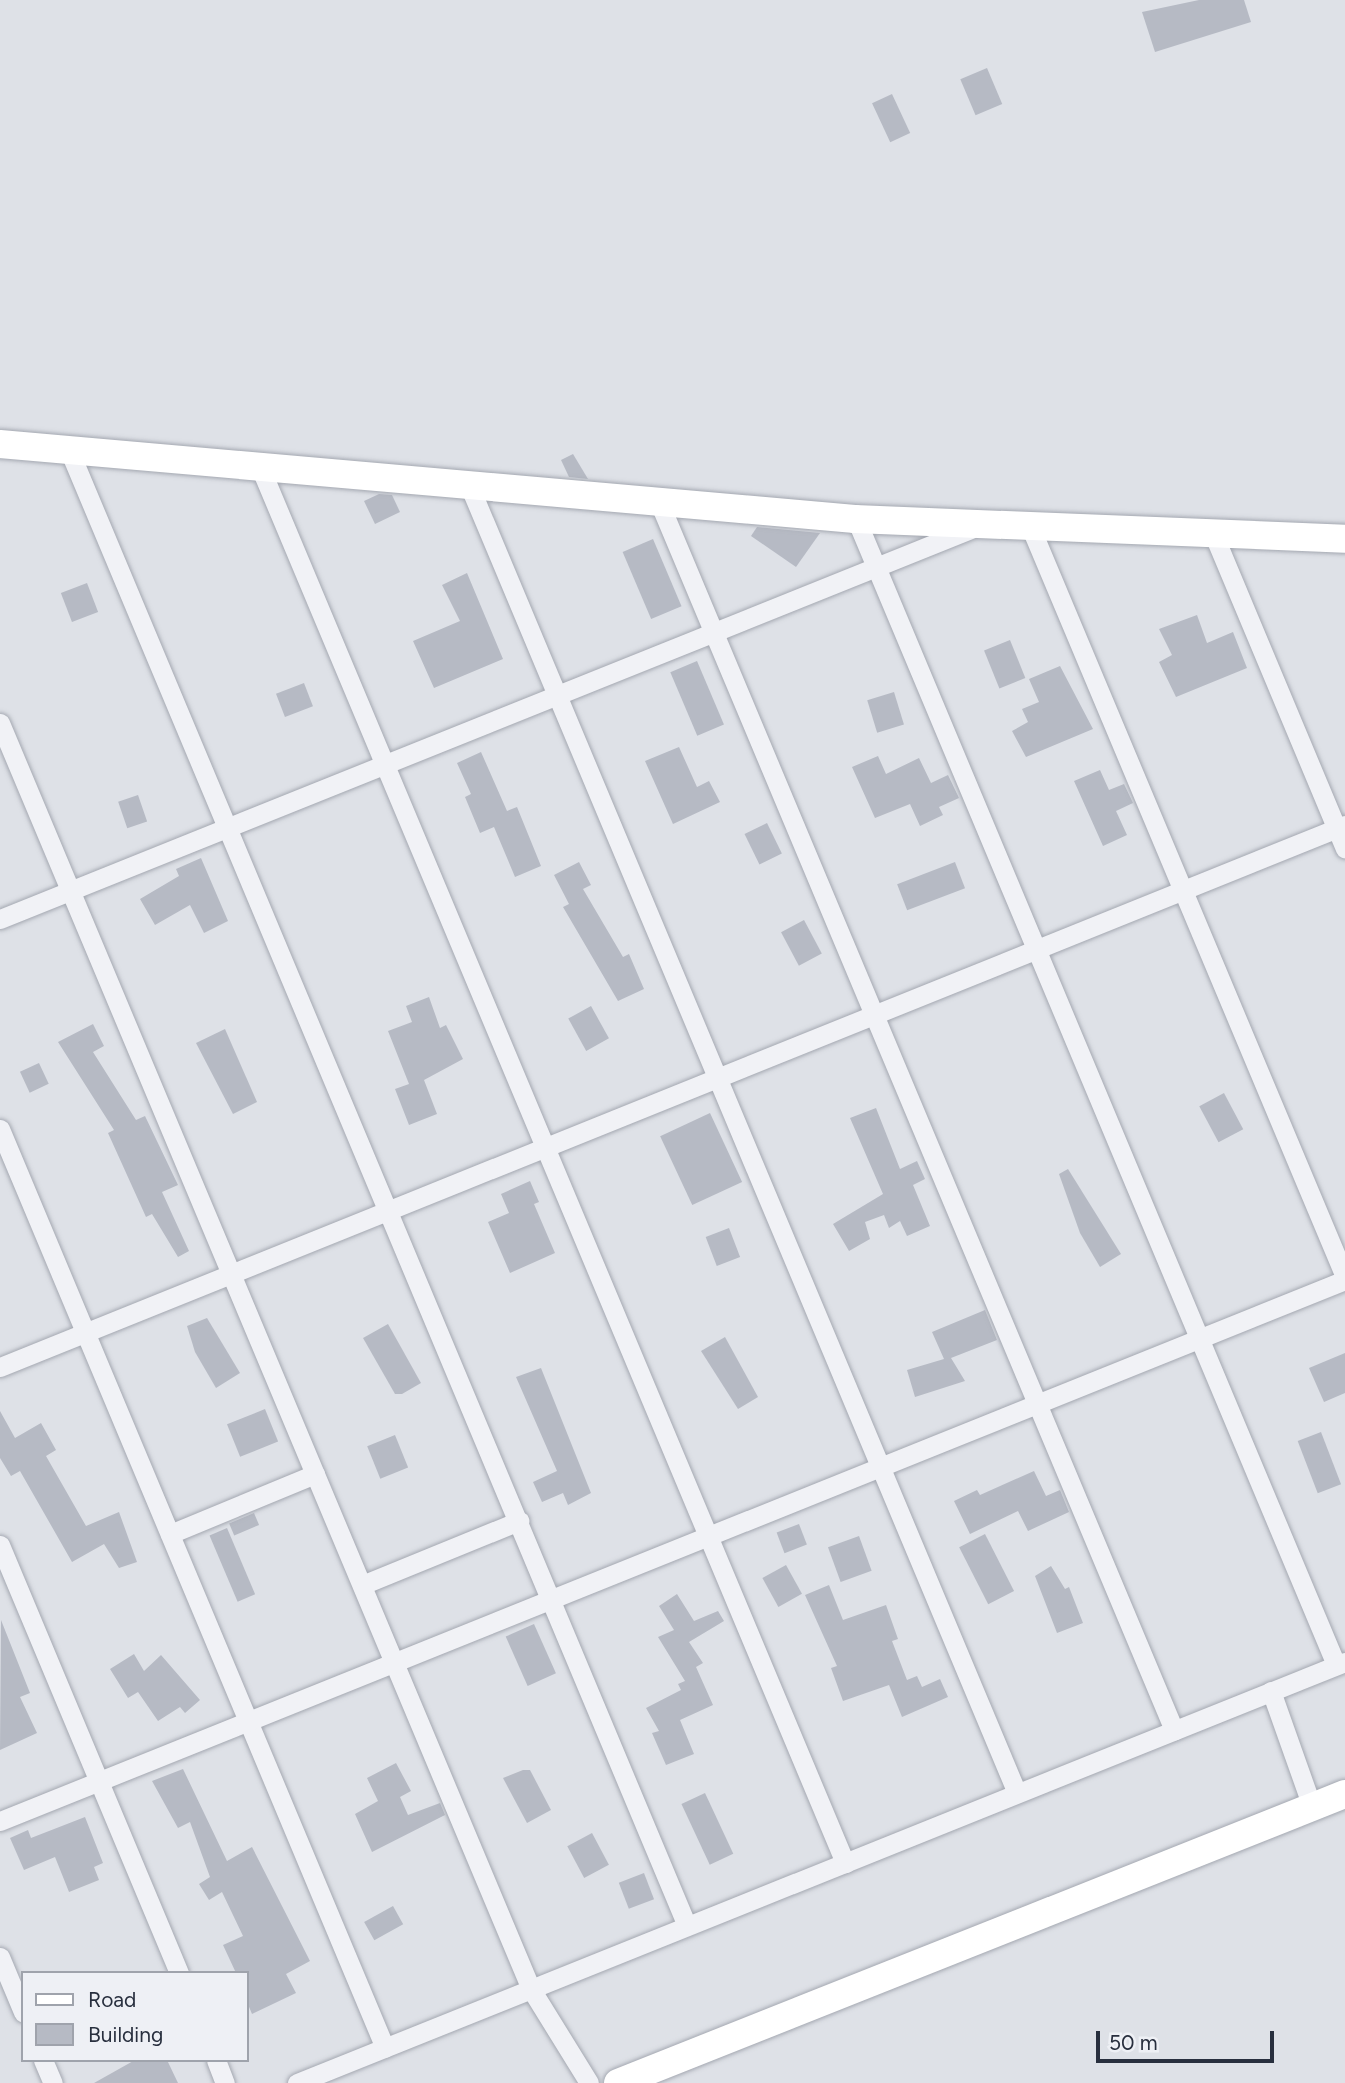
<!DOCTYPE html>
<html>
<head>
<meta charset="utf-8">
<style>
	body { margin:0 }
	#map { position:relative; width:1345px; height:2083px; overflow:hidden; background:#dee1e7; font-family:Figtree,sans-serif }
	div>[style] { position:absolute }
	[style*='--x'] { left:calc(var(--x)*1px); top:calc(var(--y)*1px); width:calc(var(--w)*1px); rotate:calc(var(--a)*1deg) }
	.building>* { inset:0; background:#b6bac4; transform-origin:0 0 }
	.roads { filter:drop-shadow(0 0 2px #a4a8b1) drop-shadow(0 0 2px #a4a8b1) }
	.street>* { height:19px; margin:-9.5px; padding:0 9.5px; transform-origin:9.5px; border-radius:9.5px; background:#f1f2f6 }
	.secondary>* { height:28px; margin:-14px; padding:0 14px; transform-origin:14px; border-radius:14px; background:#fff }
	span { translate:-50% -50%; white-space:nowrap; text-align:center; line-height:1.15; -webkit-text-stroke:6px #eef0f5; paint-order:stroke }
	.legend { position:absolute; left:21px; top:1971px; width:228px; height:91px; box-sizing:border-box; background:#eef0f5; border:2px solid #9fa3ac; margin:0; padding:9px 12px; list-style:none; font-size:21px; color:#282f3e }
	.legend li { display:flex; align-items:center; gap:14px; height:35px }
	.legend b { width:35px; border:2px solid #9fa3ac }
	.scale { position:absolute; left:1096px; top:2031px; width:178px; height:32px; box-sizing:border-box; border:4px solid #282f3e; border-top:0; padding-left:9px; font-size:21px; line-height:24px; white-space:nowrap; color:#282f3e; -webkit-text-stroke:5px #eef0f5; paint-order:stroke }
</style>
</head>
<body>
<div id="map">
	<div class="building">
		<div style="clip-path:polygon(1199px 0,1244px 0,1251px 22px,1155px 52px,1142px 12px)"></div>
		<div style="left:987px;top:68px;width:39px;height:29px;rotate:67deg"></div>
		<div style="left:892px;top:94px;width:43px;height:22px;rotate:65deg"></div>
		<div style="clip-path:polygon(573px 454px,588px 479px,569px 477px,561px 460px)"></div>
		<div style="clip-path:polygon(379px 494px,392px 495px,400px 512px,375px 524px,364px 501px)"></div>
		<div style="clip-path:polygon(757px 527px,820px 533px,796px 567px,751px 536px)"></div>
		<div style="left:653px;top:539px;width:73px;height:33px;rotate:67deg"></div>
		<div style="clip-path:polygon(467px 573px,503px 659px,434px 688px,413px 641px,460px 621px,442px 585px)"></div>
		<div style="left:87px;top:583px;width:31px;height:28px;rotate:69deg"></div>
		<div style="clip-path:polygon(1197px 615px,1207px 643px,1233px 632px,1247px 668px,1176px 697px,1159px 662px,1172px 655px,1159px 629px)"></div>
		<div style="left:1010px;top:640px;width:41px;height:28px;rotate:68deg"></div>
		<div style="left:697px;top:661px;width:69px;height:29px;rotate:67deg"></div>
		<div style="clip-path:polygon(1060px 666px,1093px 729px,1026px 757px,1012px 731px,1028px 722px,1022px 709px,1039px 702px,1029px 679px)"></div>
		<div style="left:304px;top:683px;width:25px;height:30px;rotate:69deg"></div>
		<div style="left:894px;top:692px;width:34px;height:28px;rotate:73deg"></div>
		<div style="clip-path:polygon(679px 747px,697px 787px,709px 781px,720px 802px,673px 824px,645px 761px)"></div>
		<div style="clip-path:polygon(481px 752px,507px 811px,517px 807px,541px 866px,515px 877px,494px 827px,480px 833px,465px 797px,471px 794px,457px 763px)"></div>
		<div style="clip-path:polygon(878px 756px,886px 774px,919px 758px,931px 783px,948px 775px,959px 798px,939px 807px,943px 815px,920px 826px,910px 804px,875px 818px,852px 767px)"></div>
		<div style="clip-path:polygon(1100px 770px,1109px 790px,1124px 784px,1133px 803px,1116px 811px,1127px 835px,1103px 846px,1074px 781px)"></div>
		<div style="left:138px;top:795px;width:28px;height:21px;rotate:71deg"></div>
		<div style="left:767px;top:823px;width:34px;height:25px;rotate:64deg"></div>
		<div style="clip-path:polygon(201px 858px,228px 921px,204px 933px,190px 905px,155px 925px,140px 899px,179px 876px,176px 869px)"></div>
		<div style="clip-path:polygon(579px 862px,591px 885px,583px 889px,623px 957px,629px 954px,644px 989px,618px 1001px,563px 907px,569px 904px,554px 875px)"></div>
		<div style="left:955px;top:862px;width:28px;height:62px;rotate:69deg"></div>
		<div style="left:804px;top:920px;width:38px;height:26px;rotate:62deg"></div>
		<div style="clip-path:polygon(429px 997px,440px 1028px,446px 1025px,463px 1059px,424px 1080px,437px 1114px,409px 1125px,395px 1089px,409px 1084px,388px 1031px,412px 1022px,406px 1006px)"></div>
		<div style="left:591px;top:1006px;width:37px;height:26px;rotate:61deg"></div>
		<div style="clip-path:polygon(93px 1024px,104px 1046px,93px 1052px,136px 1120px,145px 1116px,178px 1185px,162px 1192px,189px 1251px,178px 1257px,152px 1214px,146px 1217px,108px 1133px,114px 1130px,58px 1042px)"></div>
		<div style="clip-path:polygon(225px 1029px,257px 1102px,233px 1114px,196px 1043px)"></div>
		<div style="left:39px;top:1063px;width:23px;height:21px;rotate:65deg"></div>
		<div style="left:1224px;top:1093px;width:41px;height:28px;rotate:62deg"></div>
		<div style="clip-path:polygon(876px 1108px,900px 1169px,917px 1161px,925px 1179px,913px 1185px,930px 1226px,907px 1236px,900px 1221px,889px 1228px,884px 1215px,865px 1222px,870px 1239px,849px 1251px,833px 1224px,883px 1194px,850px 1118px)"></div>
		<div style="left:710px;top:1113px;width:76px;height:55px;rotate:65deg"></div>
		<div style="clip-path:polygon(1068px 1169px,1121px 1254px,1100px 1267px,1080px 1233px,1059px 1174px)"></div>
		<div style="clip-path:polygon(530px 1181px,539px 1202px,534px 1204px,555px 1253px,510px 1273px,488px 1222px,509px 1213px,501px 1194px)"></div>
		<div style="left:729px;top:1228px;width:31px;height:25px;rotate:69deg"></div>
		<div style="clip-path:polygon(985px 1310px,997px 1340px,951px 1358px,965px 1381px,915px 1397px,907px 1370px,944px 1359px,932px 1332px)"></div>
		<div style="clip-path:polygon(207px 1318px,240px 1373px,216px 1388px,195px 1352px,187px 1326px)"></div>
		<div style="clip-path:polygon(388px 1324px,421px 1383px,402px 1394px,395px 1394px,363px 1338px)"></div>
		<div style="clip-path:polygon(725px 1337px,758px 1397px,738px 1409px,701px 1351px)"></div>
		<div style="clip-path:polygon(1345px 1353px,1345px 1393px,1324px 1402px,1309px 1368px)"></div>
		<div style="clip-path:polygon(541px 1368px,591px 1493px,568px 1505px,563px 1493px,542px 1502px,533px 1482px,557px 1471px,516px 1377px)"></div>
		<div style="left:265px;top:1409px;width:35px;height:41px;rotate:68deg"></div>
		<div style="clip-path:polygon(0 1411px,15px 1438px,41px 1423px,56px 1450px,46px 1456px,86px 1526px,119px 1512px,137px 1562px,119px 1568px,104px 1544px,72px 1562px,20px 1471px,11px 1476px,0 1458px)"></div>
		<div style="left:1321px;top:1432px;width:56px;height:25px;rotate:69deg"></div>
		<div style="left:395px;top:1435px;width:35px;height:30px;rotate:68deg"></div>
		<div style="clip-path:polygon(1034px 1471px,1046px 1496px,1060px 1490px,1069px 1512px,1028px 1531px,1018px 1511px,970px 1534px,954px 1501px,977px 1490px,980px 1495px)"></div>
		<div style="left:254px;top:1513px;width:13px;height:27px;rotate:67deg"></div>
		<div style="left:799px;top:1524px;width:22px;height:24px;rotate:69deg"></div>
		<div style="left:227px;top:1528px;width:72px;height:19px;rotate:67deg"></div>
		<div style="left:985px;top:1534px;width:64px;height:29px;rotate:63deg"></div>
		<div style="left:859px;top:1536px;width:37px;height:33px;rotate:70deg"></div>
		<div style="left:786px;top:1565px;width:33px;height:27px;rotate:61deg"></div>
		<div style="clip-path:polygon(1051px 1566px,1065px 1589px,1069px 1587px,1083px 1623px,1057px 1633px,1035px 1576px)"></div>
		<div style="clip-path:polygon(829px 1585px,843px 1620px,886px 1605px,898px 1639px,892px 1641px,907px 1680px,917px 1676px,922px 1687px,940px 1679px,948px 1697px,902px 1717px,889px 1685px,843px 1701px,831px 1668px,837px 1666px,805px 1595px)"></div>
		<div style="clip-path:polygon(677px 1594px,694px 1621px,718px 1611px,724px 1621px,689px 1642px,703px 1663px,696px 1667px,713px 1705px,680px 1720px,694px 1754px,666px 1765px,652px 1733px,659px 1731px,646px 1708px,681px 1690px,678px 1684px,685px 1681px,658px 1637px,674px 1630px,659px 1606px)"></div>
		<div style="clip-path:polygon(1px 1620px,30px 1693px,20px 1697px,37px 1733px,0 1750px)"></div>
		<div style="left:534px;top:1624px;width:54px;height:31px;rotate:66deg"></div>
		<div style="clip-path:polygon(134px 1654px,144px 1671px,161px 1655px,200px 1700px,185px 1713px,180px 1707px,158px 1721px,138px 1692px,128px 1698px,110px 1669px)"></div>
		<div style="clip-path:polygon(396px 1763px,411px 1791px,400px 1797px,408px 1815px,440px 1803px,445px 1815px,372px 1852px,355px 1814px,378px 1801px,367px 1778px)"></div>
		<div style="clip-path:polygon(183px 1769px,227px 1861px,252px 1847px,310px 1961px,286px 1974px,296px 1993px,252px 2014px,247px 2002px,247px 1973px,236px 1973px,223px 1945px,243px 1936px,222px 1892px,209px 1900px,199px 1884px,210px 1877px,190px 1822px,178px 1828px,152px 1781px)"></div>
		<div style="clip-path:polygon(523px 1770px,530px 1770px,551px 1810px,527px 1823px,503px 1778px)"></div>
		<div style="left:705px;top:1793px;width:67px;height:26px;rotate:65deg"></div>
		<div style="clip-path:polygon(85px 1817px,103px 1863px,94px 1867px,99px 1880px,69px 1892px,55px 1857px,24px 1870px,10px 1838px,28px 1830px,31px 1838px)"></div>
		<div style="left:592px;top:1833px;width:36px;height:28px;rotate:62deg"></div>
		<div style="left:644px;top:1873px;width:28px;height:27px;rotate:69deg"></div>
		<div style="left:393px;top:1906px;width:21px;height:33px;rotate:61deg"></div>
		<div style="clip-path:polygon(135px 2060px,167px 2060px,178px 2083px,94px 2083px)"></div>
	</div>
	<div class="roads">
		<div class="street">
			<div style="--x:69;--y:450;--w:1600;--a:67.28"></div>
			<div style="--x:260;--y:467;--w:1514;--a:67.26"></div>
			<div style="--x:469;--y:485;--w:1418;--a:67.27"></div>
			<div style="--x:659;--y:502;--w:1332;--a:67.25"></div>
			<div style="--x:856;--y:519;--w:1242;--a:67.27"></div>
			<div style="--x:1030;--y:526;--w:814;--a:67.24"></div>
			<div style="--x:1213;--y:533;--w:342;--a:67.3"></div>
			<div style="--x:0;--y:723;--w:1373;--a:67.25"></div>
			<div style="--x:531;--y:1989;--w:110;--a:58.3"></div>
			<div style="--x:0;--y:919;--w:1049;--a:-21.89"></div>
			<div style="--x:0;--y:1129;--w:996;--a:67.27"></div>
			<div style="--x:0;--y:1367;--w:1450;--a:-21.95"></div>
			<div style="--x:170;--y:1534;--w:157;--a:-22.5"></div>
			<div style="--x:0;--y:1545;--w:464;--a:67.3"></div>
			<div style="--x:362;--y:1585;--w:170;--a:-22.2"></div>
			<div style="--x:1271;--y:1691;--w:123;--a:70.5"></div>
			<div style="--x:0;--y:1821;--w:1450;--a:-21.91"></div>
			<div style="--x:0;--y:1957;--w:60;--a:67.3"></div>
			<div style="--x:43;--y:2060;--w:25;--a:67"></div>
			<div style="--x:216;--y:2060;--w:25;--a:69"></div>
			<div style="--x:297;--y:2083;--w:1129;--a:-21.89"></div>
		</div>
		<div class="secondary">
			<div style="--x:0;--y:444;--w:858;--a:5.01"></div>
			<div style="--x:855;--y:519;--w:490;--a:2.3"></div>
			<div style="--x:618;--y:2083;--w:782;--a:-21.68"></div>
		</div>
	</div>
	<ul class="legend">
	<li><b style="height:9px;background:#fff"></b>Road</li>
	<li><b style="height:19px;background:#b6bac4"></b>Building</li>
	</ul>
	<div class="scale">50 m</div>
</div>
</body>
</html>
